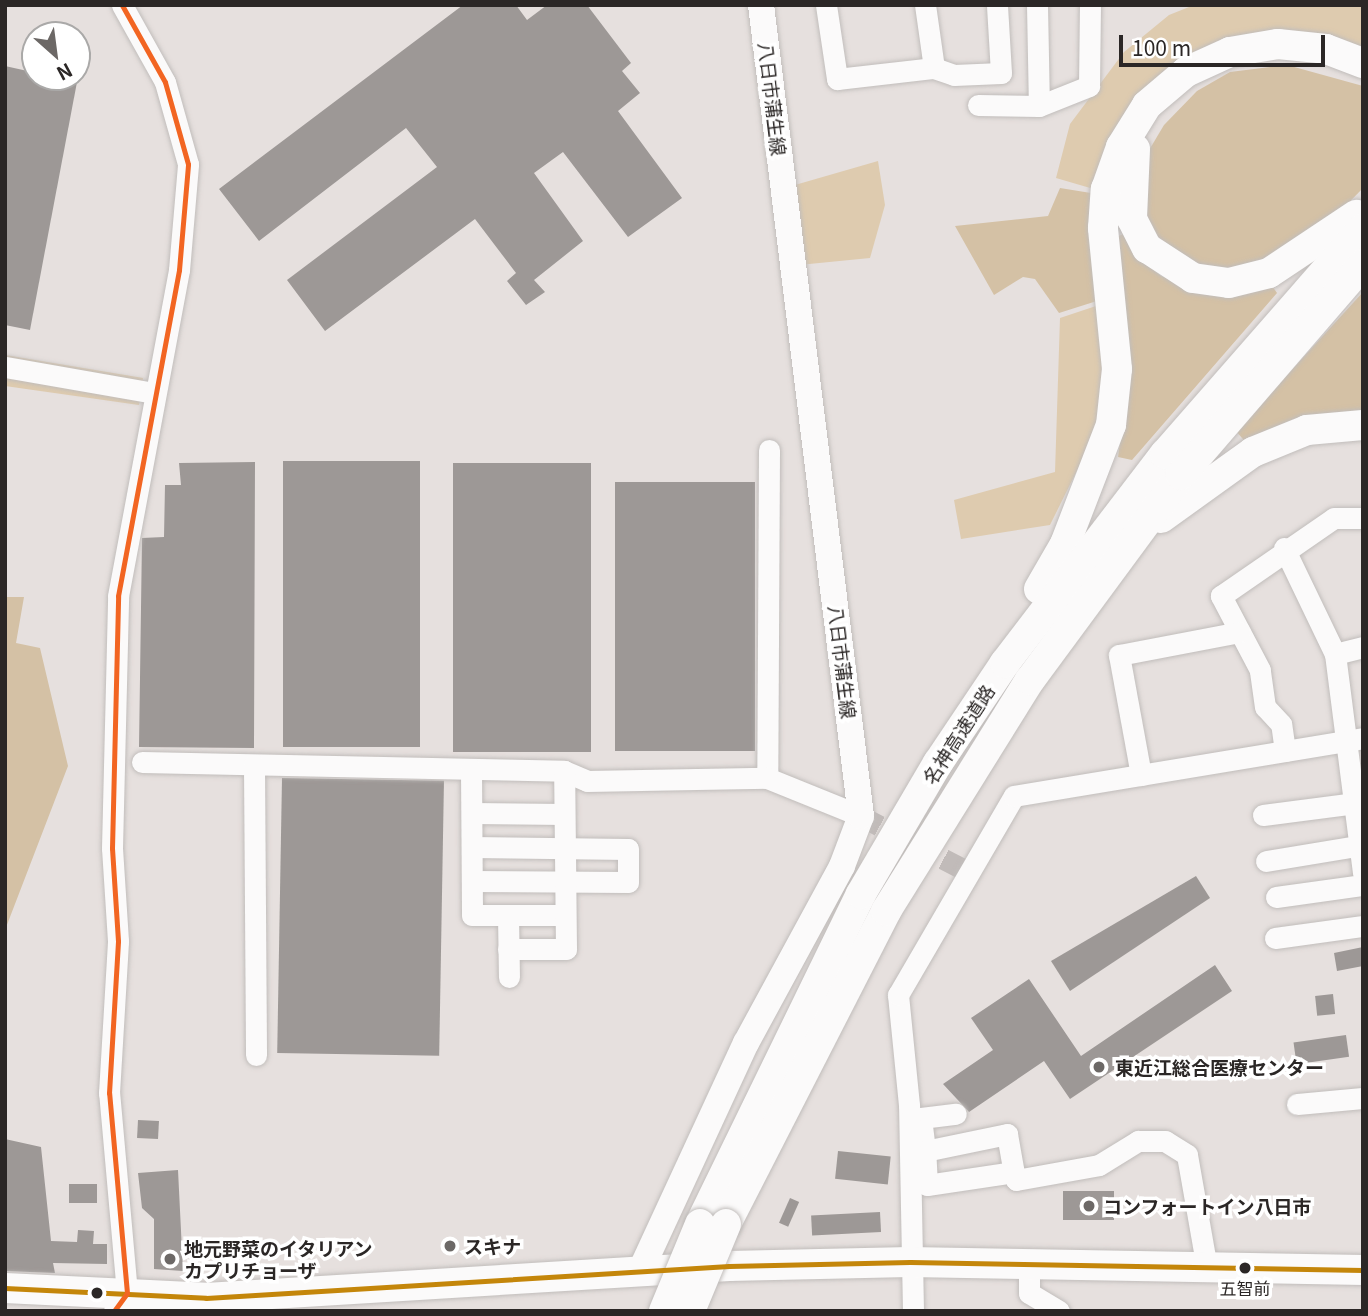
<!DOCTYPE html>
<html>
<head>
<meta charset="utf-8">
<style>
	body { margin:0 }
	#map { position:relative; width:1368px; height:1316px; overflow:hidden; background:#e6e0de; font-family:Georgia,"Noto Sans JP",serif }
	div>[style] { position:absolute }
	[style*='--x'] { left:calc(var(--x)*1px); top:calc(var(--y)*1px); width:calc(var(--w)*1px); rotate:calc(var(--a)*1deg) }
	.green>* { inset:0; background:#decbaf }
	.forest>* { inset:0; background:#d4c1a5 }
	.building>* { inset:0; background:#9d9896; transform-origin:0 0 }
	.minor-tunnel>* { height:21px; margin-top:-10.5px; transform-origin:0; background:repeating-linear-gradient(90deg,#c1bbb9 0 21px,transparent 0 31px) }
	.roads { filter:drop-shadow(0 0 2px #c1bdbb) drop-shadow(0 0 2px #c1bdbb) }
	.minor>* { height:21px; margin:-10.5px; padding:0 10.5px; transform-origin:10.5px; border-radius:10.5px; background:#fbfafa }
	.major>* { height:26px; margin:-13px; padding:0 13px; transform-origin:13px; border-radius:13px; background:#fbfafa }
	.highway>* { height:30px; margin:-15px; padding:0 15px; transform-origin:15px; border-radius:15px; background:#fbfafa }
	.bridges { filter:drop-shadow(0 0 2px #c1bdbb) drop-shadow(0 0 2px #c1bdbb) }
	.highway-bridge>* { height:30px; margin:-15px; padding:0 15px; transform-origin:15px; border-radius:15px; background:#fbfafa }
	.bus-1>* { height:5px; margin:-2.5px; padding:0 2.5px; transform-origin:2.5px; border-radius:2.5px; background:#c4860a }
	.bus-2>* { height:5px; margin:-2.5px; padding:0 2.5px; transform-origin:2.5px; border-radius:2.5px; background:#f26522 }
	.dots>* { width:19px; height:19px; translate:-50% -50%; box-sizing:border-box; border:4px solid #fff; border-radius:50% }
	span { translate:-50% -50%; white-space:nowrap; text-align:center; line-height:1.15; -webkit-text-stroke:7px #fff; paint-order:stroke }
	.bus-label { font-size:17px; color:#2b2726 }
	.street-label { font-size:19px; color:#2b2726 }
	.poi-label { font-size:19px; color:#2b2726; font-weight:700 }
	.left { translate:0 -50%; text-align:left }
	.frame { position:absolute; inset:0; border:7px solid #2b2726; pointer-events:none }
	.north { position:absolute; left:21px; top:21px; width:70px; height:70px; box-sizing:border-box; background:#fff; border:2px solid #aaa9a8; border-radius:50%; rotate:152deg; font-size:19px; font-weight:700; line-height:28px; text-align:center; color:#2b2726 }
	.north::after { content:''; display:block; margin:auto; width:24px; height:32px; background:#6c6866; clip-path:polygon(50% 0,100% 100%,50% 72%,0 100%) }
	.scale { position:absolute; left:1119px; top:35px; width:206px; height:32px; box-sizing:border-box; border:4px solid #2b2726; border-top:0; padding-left:9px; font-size:21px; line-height:24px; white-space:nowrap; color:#2b2726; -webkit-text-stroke:5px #fff; paint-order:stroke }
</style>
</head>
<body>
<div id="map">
	<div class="green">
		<div style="clip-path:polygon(1194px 5px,1363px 5px,1363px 57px,1193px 60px,1097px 190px,1056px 178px,1070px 124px,1124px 52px,1169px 15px)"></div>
		<div style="clip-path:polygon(878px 161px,885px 205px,870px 258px,799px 265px,788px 187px)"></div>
		<div style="clip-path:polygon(1099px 305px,1106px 371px,1101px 422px,1050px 525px,961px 539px,954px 500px,1055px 472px,1060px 318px)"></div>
		<div style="clip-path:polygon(5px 355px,143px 378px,139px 405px,5px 386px)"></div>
	</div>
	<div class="forest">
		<div style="clip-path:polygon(1287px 65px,1363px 86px,1363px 188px,1326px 226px,1261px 263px,1219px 270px,1184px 262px,1152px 238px,1140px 208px,1139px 167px,1164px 125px,1197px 91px,1230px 72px)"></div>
		<div style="clip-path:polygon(1060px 188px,1097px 194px,1100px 300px,1059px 313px,1035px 279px,1023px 277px,994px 295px,955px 226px,1048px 216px)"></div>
		<div style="clip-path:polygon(1124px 234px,1138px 257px,1161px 276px,1191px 287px,1270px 283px,1277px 293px,1132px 460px,1118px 457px,1126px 399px,1113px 238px)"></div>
		<div style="clip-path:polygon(1363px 292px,1363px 414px,1248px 445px,1236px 431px)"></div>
		<div style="clip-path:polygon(5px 597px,24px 597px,16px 643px,40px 648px,68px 766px,5px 930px)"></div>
	</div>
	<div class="building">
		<div style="clip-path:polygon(463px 5px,516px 5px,527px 20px,547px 5px,587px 5px,631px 63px,622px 71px,640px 93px,618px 111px,682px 198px,628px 237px,563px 152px,534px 173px,583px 241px,534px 280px,545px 292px,526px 305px,507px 281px,516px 273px,475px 219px,325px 331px,287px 280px,437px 167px,406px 128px,259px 241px,219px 189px)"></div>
		<div style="clip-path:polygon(5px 66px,77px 82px,30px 330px,5px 325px)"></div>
		<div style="left:420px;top:461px;width:286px;height:137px;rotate:90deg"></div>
		<div style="clip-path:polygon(255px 462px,254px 748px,139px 747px,142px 538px,164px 537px,165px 485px,181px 485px,179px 463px)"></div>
		<div style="left:453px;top:463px;width:138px;height:289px"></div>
		<div style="left:755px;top:482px;width:269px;height:140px;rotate:90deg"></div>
		<div style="left:282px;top:778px;width:162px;height:275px;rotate:1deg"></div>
		<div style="clip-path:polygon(1196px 876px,1210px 898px,1070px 991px,1051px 961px)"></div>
		<div style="clip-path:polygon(1363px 947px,1363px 966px,1337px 971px,1334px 953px)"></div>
		<div style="clip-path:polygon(1215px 965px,1232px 991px,1070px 1099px,1044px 1061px,969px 1112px,943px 1084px,993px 1050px,971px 1018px,1029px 979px,1081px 1056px)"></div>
		<div style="left:1333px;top:994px;width:20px;height:18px;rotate:84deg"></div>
		<div style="left:1346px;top:1035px;width:22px;height:53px;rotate:82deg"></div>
		<div style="left:138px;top:1120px;width:21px;height:18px;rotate:3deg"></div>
		<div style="clip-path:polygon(5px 1139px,41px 1147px,51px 1241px,77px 1242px,78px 1230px,94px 1231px,93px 1244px,107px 1244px,107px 1264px,53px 1263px,55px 1273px,5px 1271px)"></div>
		<div style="left:838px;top:1151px;width:53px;height:28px;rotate:6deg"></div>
		<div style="clip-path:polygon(178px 1170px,183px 1271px,154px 1269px,154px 1219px,142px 1208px,138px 1173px)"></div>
		<div style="left:69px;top:1184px;width:28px;height:19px"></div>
		<div style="left:1114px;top:1191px;width:29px;height:51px;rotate:90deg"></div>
		<div style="left:790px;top:1198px;width:10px;height:27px;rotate:24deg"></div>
		<div style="left:880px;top:1212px;width:20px;height:69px;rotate:87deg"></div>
	</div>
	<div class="minor-tunnel">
		<div style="--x:861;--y:816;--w:122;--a:27.4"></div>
	</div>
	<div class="roads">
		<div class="minor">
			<div style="--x:826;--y:5;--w:75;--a:81.5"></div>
			<div style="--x:837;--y:79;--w:98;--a:-6.5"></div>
			<div style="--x:934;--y:68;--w:64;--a:-98.1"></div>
			<div style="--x:1037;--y:5;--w:101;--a:88.9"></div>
			<div style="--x:1039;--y:106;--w:54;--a:-21.8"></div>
			<div style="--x:1089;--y:86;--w:81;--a:-89.3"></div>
			<div style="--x:934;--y:68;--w:21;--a:19"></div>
			<div style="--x:954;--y:75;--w:47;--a:-2.4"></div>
			<div style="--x:1001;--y:73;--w:68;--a:-93.4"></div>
			<div style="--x:978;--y:105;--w:61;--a:0.9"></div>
			<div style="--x:5;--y:367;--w:151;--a:9.9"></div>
			<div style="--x:769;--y:450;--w:328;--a:90.3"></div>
			<div style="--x:767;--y:778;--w:101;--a:22"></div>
			<div style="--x:1284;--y:548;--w:118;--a:64.3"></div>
			<div style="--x:1335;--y:654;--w:221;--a:82.7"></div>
			<div style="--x:1335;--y:654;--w:29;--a:-14"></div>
			<div style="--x:1285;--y:751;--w:27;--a:-98"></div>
			<div style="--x:1281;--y:724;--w:23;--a:-133"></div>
			<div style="--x:1265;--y:707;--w:37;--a:-98"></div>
			<div style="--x:1260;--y:670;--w:84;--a:-117.8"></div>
			<div style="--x:1221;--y:596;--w:137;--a:-34.6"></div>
			<div style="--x:1334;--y:518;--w:29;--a:0"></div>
			<div style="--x:142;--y:762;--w:422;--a:1.2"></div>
			<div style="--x:564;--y:771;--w:25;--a:23"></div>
			<div style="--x:587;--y:781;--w:180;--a:-1"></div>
			<div style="--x:254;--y:765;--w:290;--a:89.6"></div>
			<div style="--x:471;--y:769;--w:146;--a:89.6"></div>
			<div style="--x:472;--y:915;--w:93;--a:0"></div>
			<div style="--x:1141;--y:775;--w:122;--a:-100.4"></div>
			<div style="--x:1119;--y:655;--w:123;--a:-10.8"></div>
			<div style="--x:472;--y:813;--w:92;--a:0.6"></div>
			<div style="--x:1263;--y:815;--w:101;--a:-7.4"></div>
			<div style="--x:472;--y:847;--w:156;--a:0.7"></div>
			<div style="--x:628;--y:849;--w:33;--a:90"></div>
			<div style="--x:628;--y:882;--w:156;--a:-179.6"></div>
			<div style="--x:1266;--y:861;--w:98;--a:-9.4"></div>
			<div style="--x:1276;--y:897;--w:88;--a:-7.9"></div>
			<div style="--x:508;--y:915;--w:62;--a:89.1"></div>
			<div style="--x:1275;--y:938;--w:89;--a:-7.8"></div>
			<div style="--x:508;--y:949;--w:58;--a:0"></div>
			<div style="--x:566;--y:949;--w:178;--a:-90.6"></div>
			<div style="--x:1297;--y:1104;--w:66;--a:-5.2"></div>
			<div style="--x:924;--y:1142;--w:24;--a:-97"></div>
			<div style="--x:921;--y:1118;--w:35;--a:-7"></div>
			<div style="--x:1014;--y:1172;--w:88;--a:171.5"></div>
			<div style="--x:927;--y:1185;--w:34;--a:-93"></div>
			<div style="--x:925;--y:1151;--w:84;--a:-11.7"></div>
			<div style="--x:1007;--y:1134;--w:39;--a:80"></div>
			<div style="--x:1014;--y:1172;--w:8;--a:76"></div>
			<div style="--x:1016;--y:1180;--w:84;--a:-10.2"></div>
			<div style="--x:1099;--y:1165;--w:46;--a:-31.6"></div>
			<div style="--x:1138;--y:1141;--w:27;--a:0"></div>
			<div style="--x:1165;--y:1141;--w:26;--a:32"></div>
			<div style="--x:1187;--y:1155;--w:115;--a:80"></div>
			<div style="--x:1029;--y:1265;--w:28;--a:90"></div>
			<div style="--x:1029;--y:1293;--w:35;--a:31"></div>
			<div style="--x:114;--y:1311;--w:22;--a:-54"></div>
			<div style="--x:127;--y:1293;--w:201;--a:-95.1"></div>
			<div style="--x:109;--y:1093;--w:152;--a:-86.6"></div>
			<div style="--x:118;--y:941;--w:93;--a:-93.7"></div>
			<div style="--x:112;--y:848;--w:252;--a:-88.6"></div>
			<div style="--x:118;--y:596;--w:332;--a:-79.4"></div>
			<div style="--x:179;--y:270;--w:106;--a:-85.1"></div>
			<div style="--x:188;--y:164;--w:85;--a:-105.7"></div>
			<div style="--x:165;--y:82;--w:88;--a:-119.2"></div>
			<div style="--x:913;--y:1311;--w:206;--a:-91.1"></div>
			<div style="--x:909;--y:1105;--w:111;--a:-95.7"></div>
			<div style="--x:898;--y:995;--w:230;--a:-59.8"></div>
			<div style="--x:1014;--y:796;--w:354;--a:-9.4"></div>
		</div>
		<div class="major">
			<div style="--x:640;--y:1272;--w:252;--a:-65.2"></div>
			<div style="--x:746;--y:1043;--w:201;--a:-61.5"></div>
			<div style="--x:842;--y:866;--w:53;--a:-69.2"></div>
			<div style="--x:861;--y:816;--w:817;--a:-97.03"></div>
		</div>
		<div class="highway">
			<div style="--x:1135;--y:149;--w:70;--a:92.5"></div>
			<div style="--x:1132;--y:219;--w:33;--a:63"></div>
			<div style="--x:1147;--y:248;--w:55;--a:33.1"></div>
			<div style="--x:1193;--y:278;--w:36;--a:8"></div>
			<div style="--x:1229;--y:283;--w:41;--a:-14"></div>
			<div style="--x:1269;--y:273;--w:105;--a:-33.7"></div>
			<div style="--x:1161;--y:518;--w:113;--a:-35.7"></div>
			<div style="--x:1253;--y:452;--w:58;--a:-22.2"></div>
			<div style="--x:1307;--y:430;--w:56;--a:-5.1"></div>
			<div style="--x:1039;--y:589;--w:52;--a:-60"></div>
			<div style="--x:1065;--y:544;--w:128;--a:-68.9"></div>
			<div style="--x:1111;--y:425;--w:56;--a:-83.9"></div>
			<div style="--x:1117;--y:369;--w:142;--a:-95.7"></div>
			<div style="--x:1103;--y:228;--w:39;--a:-86"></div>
			<div style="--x:1106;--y:189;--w:45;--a:-70.3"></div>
			<div style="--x:1121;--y:147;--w:49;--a:-58.2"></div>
			<div style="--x:1147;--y:105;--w:51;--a:-40.2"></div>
			<div style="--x:1186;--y:72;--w:48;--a:-24.4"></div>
			<div style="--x:1230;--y:52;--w:49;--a:-9.5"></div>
			<div style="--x:1278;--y:44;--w:48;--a:5.9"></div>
			<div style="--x:1326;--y:49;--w:40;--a:21"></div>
			<div style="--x:700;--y:1224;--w:367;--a:-64"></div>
			<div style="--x:861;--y:894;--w:152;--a:-59.6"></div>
			<div style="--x:938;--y:763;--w:120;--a:-56.2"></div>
			<div style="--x:1005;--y:663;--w:263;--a:-52.6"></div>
			<div style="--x:1165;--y:454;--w:300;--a:-48.8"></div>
			<div style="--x:726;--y:1224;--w:352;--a:-62.9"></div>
			<div style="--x:886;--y:911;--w:272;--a:-58.1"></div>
			<div style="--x:1030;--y:680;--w:255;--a:-53.6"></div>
			<div style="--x:1181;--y:475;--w:279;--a:-49.2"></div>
			<div style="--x:5;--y:1288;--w:201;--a:2.8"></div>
			<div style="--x:206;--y:1298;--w:524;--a:-3.5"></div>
			<div style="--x:729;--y:1266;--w:181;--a:-1.3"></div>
			<div style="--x:910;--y:1262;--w:453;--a:1"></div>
		</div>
	</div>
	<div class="bridges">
		<div class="highway-bridge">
			<div style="--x:664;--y:1311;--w:94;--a:-67.5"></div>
			<div style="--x:690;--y:1311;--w:94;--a:-67.5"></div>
		</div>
	</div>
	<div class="bus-1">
		<div style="--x:5;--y:1288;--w:201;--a:2.8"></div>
		<div style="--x:206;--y:1298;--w:524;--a:-3.5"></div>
		<div style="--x:729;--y:1266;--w:181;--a:-1.3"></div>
		<div style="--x:910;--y:1262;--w:453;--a:1"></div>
	</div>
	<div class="bus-2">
		<div style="--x:114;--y:1311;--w:22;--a:-54"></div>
		<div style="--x:127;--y:1293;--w:201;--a:-95.1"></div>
		<div style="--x:109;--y:1093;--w:152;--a:-86.6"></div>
		<div style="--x:118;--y:941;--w:93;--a:-93.7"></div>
		<div style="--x:112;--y:848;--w:252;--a:-88.6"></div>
		<div style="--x:118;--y:596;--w:332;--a:-79.4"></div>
		<div style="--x:179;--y:270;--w:106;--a:-85.1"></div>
		<div style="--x:188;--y:164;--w:85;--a:-105.7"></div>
		<div style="--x:165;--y:82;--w:88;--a:-119.2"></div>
	</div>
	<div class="dots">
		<div style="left:1099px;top:1067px;background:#6c6866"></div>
		<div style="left:1089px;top:1206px;background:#6c6866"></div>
		<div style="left:450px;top:1246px;background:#6c6866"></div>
		<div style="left:170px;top:1259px;background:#6c6866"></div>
		<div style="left:1245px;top:1268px;background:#2b2726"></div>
		<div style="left:97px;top:1293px;background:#2b2726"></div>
	</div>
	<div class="bus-label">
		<span style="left:1245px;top:1288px">五智前</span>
	</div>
	<div class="street-label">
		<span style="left:773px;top:99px;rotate:83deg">八日市蒲生線</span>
		<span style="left:843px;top:662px;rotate:83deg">八日市蒲生線</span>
		<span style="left:958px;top:734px;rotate:-57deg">名神高速道路</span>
	</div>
	<div class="poi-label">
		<span class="left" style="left:1115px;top:1067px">東近江総合医療センター</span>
		<span class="left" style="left:1103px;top:1206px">コンフォートイン八日市</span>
		<span class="left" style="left:464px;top:1246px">スキナ</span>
		<span class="left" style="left:184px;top:1259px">地元野菜のイタリアン<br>カプリチョーザ</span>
	</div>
	<div class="frame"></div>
	<div class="north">N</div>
	<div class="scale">100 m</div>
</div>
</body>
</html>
